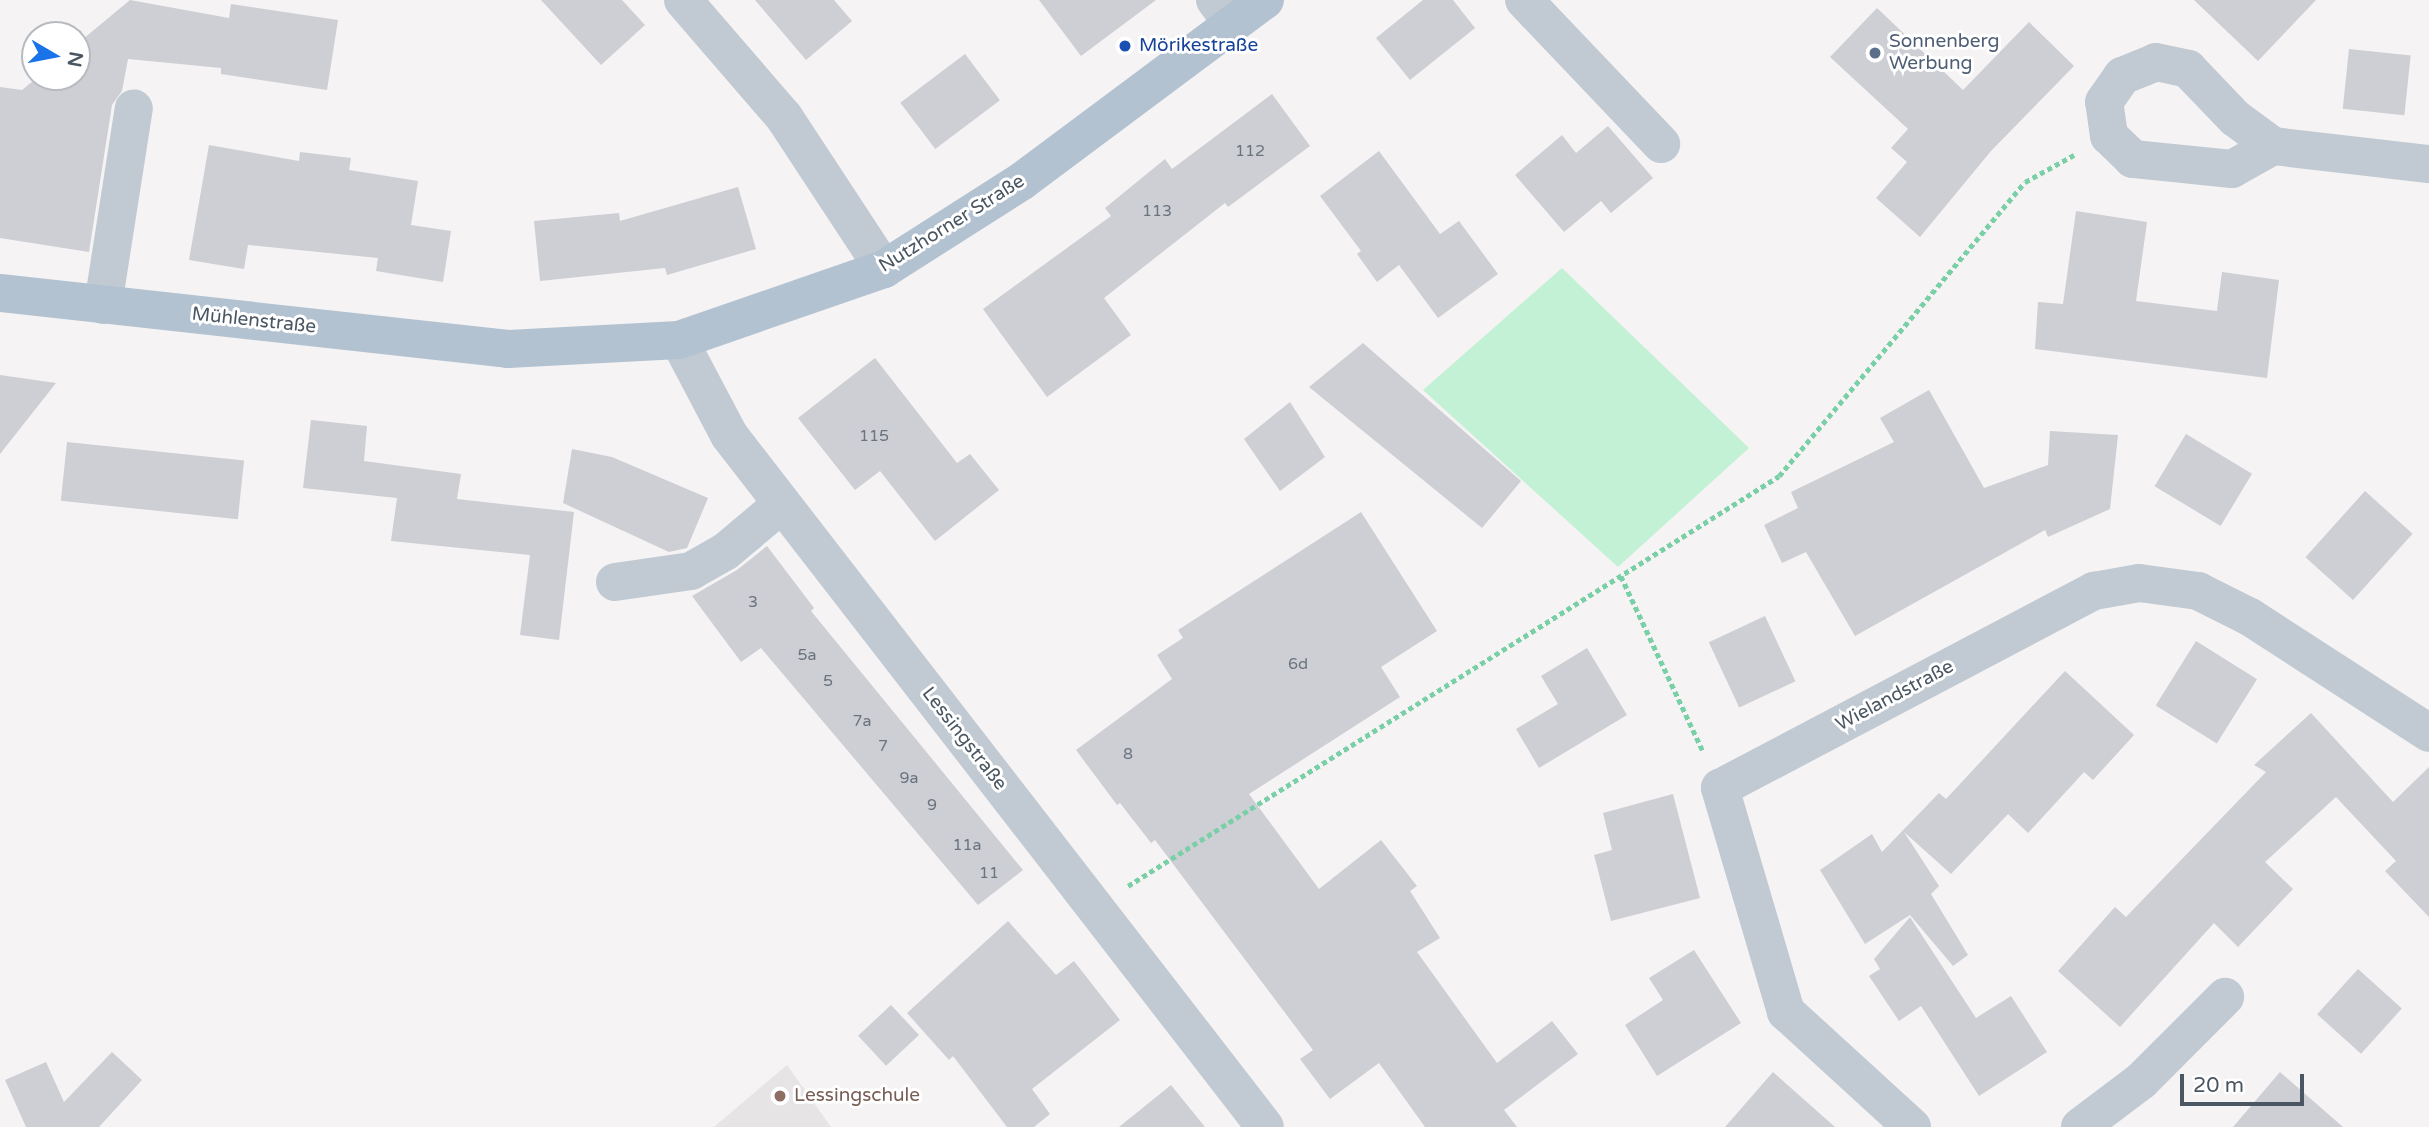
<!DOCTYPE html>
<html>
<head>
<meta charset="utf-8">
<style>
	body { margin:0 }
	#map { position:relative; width:2429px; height:1127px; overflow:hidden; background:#f5f3f3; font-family:"Varela Round",sans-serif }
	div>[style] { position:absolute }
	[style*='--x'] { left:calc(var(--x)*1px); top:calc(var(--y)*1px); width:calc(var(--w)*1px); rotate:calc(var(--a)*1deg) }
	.education>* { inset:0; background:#e6e4e5 }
	.green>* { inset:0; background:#c3f1d5 }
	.building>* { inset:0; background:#cdcfd5; transform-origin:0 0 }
	.path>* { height:4.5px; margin-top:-2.25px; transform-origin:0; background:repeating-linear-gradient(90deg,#7ad0a6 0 5px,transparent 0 8.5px) }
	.minor>* { height:38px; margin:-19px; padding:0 19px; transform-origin:19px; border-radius:19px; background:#c1cad2 }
	.major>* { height:38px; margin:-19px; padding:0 19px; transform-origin:19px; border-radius:19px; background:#b3c2d1 }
	.dots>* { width:19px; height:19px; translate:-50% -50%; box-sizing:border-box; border:4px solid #fff; border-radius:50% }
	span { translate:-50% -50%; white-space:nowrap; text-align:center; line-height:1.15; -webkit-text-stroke:6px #fff; paint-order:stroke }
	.number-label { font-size:16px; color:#6b747e }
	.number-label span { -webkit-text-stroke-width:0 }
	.service-label { font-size:19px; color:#4e5e75 }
	.left { translate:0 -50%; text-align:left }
	.transit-label { font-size:19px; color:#164399 }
	.street-label { font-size:19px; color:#4a5661 }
	.education-label { font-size:19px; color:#785e54 }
	.north { position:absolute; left:21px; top:21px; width:70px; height:70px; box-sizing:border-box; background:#fff; border:2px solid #b7bbc0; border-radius:50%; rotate:100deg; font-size:19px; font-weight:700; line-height:28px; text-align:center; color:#4a5661 }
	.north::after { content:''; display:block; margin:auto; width:24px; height:32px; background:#1a73e8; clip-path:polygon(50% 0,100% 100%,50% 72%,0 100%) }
	.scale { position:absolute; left:2180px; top:1074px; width:124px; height:32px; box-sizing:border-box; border:4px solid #4a5661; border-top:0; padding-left:9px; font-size:21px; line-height:24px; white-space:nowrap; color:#4a5661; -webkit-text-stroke:5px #fff; paint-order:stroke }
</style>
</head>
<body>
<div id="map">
	<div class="education">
		<div style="clip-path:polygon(787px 1065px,831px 1127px,714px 1127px)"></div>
	</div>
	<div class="green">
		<div style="clip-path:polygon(1562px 268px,1749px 448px,1618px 567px,1423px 390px)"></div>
	</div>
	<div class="building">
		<div style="clip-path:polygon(130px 0,229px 18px,231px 4px,338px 20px,327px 90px,221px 74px,221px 68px,128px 59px,122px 91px,112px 105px,89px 252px,0 238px,0 87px,22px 90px,38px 77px,77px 77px,77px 44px)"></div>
		<div style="clip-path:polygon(541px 0,622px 0,645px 25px,601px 65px)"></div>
		<div style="clip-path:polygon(755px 0,834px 0,852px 21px,806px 60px)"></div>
		<div style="clip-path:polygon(1039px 0,1156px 0,1081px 56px)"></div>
		<div style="clip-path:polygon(1423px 0,1453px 0,1475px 28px,1410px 80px,1376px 38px)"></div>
		<div style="clip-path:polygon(2194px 0,2316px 0,2258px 61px)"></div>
		<div style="clip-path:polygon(1877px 8px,1963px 90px,2029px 22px,2074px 66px,1991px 151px,1920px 237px,1876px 198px,1907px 162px,1891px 148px,1908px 129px,1830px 57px)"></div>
		<div style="left:2349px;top:49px;width:62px;height:60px;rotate:6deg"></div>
		<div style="left:965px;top:54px;width:58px;height:81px;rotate:53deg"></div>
		<div style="clip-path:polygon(1272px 94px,1310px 146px,1228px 207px,1225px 203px,1104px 298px,1131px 335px,1047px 397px,983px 309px,1111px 216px,1105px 208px,1165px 159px,1172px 169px)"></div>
		<div style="clip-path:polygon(1608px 126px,1653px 178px,1611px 213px,1601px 201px,1564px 232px,1515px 175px,1562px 135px,1576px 153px)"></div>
		<div style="clip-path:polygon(209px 145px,299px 161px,300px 152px,351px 158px,349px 170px,418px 181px,411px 225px,451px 231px,443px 282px,376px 271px,378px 258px,248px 245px,244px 269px,189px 260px)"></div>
		<div style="clip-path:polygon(1379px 151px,1440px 234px,1459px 221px,1498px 274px,1438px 318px,1399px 265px,1377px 282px,1357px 254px,1361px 251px,1320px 196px)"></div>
		<div style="clip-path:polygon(738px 187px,756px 249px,667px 275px,665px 268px,540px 281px,534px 221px,619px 213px,620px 221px)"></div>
		<div style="clip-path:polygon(2076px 211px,2147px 222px,2136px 301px,2217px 311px,2222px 272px,2279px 280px,2267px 378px,2035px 349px,2038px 302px,2063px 304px)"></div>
		<div style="clip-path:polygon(1363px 343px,1521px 481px,1482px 528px,1309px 387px)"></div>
		<div style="clip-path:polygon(875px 358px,957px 463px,970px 454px,999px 490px,935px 541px,880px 471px,855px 490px,798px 418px)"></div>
		<div style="clip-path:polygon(0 375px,56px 383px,0 454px)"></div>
		<div style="clip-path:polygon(1929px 390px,1984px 488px,2048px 465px,2050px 431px,2118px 435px,2110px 509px,2048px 537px,2045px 530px,1855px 636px,1806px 552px,1782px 563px,1764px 525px,1798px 508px,1791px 492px,1894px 442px,1880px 418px)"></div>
		<div style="clip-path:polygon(1290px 402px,1325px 457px,1280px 491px,1244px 439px)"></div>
		<div style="clip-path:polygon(311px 420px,367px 426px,364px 461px,461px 474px,457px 499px,574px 512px,559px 640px,520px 635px,530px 555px,391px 541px,397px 498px,303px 488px)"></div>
		<div style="left:2186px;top:434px;width:77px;height:61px;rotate:31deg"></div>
		<div style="left:67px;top:442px;width:178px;height:59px;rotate:6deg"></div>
		<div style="clip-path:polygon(572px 449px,612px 457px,708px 498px,687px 548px,669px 552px,563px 503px)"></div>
		<div style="left:2365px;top:491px;width:64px;height:89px;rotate:42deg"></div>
		<div style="clip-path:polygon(1361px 512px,1437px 631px,1381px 667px,1400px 697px,1249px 794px,1319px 889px,1381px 840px,1417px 886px,1410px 891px,1440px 938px,1417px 952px,1497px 1063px,1552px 1021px,1578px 1054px,1504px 1110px,1517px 1127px,1425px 1127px,1379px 1063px,1330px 1099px,1300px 1059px,1313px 1050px,1155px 840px,1151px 843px,1120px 803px,1117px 805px,1076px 750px,1172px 679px,1157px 655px,1183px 638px,1178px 630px)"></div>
		<div style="clip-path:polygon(767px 546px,814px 608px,811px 611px,1023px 870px,978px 905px,761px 648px,741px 662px,692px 596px,737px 570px)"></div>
		<div style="left:1765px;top:616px;width:72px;height:62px;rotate:65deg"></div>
		<div style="left:2196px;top:641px;width:72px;height:76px;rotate:32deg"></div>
		<div style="clip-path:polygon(1587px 648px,1627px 715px,1539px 768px,1516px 729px,1558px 704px,1541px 676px)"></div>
		<div style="clip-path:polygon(2065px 671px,2134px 735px,2093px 780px,2084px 772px,2028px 833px,2008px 814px,1951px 874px,1904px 832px,1939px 886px,1931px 894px,1968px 955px,1953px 966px,1910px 915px,1865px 944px,1820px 870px,1872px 834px,1882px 852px,1939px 793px,1946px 799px)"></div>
		<div style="clip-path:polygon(2311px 713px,2393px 802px,2429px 767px,2429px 917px,2385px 871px,2396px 861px,2336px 797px,2265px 862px,2293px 889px,2238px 947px,2214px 923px,2120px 1027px,2058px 971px,2115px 907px,2126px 917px,2266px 772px,2254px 765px)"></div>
		<div style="clip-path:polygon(1673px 794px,1700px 898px,1611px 921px,1594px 855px,1612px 850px,1603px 813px)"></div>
		<div style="clip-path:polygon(1910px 917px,1976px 1018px,2011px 996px,2047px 1052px,1979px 1096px,1921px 1006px,1899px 1021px,1869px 976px,1880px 969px,1874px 959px)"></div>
		<div style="clip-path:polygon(1008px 921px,1056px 975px,1074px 961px,1120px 1020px,1032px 1089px,1050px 1114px,1034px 1127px,1007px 1127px,953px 1056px,949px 1060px,907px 1013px)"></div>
		<div style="clip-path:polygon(1694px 950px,1741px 1023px,1657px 1076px,1625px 1025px,1663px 1000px,1649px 978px)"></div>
		<div style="left:2358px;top:969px;width:59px;height:61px;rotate:42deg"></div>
		<div style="left:891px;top:1005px;width:41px;height:45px;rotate:47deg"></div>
		<div style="clip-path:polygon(112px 1052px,142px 1080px,99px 1127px,26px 1127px,5px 1080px,46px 1062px,64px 1102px)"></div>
		<div style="clip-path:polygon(1773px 1072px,1835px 1127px,1725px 1127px)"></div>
		<div style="clip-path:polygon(2280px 1072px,2343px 1127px,2233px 1127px)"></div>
		<div style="clip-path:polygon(1171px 1085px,1205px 1127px,1119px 1127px)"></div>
	</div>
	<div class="path">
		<div style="--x:1621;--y:576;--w:195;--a:64.9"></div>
		<div style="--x:1128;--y:886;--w:769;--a:-32.2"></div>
		<div style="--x:1779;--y:476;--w:383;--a:-50.1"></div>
		<div style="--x:2025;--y:182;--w:56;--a:-28.9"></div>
	</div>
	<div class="minor">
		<div style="--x:683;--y:0;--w:155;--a:49.2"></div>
		<div style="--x:784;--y:117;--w:182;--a:56.7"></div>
		<div style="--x:1215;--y:0;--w:30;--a:53"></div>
		<div style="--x:1524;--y:0;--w:199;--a:46.4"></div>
		<div style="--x:2273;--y:146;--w:47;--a:150.7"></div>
		<div style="--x:2232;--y:169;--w:100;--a:-174.2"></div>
		<div style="--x:2133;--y:159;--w:33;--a:-136"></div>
		<div style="--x:2109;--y:136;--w:34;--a:-98"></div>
		<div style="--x:2104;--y:102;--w:32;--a:-55"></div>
		<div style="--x:2122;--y:76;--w:37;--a:-22"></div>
		<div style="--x:2156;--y:62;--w:33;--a:12"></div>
		<div style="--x:2188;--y:69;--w:68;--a:46.2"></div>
		<div style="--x:2235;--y:118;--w:47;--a:36.4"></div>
		<div style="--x:2273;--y:146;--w:157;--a:6.6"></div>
		<div style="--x:103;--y:305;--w:199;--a:-81.1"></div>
		<div style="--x:679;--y:340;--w:107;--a:62.2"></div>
		<div style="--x:729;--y:435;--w:875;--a:52.24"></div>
		<div style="--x:615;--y:582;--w:77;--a:-8.2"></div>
		<div style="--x:691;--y:571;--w:40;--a:-29.7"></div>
		<div style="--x:726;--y:551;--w:73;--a:-40"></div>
		<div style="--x:1912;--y:1127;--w:171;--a:-137.6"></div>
		<div style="--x:1786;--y:1012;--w:234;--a:-106.4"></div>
		<div style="--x:1720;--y:788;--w:423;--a:-27.8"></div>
		<div style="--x:2094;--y:591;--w:46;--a:-10.1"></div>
		<div style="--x:2139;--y:583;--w:60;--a:7.7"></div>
		<div style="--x:2198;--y:591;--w:58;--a:26.6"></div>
		<div style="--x:2250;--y:617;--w:213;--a:32.9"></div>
		<div style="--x:2080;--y:1127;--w:76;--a:-37"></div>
		<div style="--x:2141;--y:1081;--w:119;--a:-45"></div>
	</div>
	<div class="major">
		<div style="--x:0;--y:293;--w:511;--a:6.29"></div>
		<div style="--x:508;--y:349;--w:171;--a:-3"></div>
		<div style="--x:679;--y:340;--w:217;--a:-19.1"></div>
		<div style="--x:884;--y:269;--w:164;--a:-32.5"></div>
		<div style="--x:1022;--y:181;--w:303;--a:-36.7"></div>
	</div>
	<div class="dots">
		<div style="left:1125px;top:46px;background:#1a4fb4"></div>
		<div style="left:1875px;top:53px;background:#5c6f8a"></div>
		<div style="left:780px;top:1096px;background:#8d6e63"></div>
	</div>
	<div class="number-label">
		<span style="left:1250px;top:151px">112</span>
		<span style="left:1157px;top:211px">113</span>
		<span style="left:874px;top:436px">115</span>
		<span style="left:753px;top:602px">3</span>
		<span style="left:807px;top:655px">5a</span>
		<span style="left:1298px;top:664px">6d</span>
		<span style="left:828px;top:681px">5</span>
		<span style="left:862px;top:721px">7a</span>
		<span style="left:883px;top:746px">7</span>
		<span style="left:1128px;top:754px">8</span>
		<span style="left:909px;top:778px">9a</span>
		<span style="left:932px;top:805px">9</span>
		<span style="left:967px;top:845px">11a</span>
		<span style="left:989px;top:873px">11</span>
	</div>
	<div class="service-label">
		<span class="left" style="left:1889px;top:53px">Sonnenberg<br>Werbung</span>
	</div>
	<div class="transit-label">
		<span class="left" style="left:1139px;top:46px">Mörikestraße</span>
	</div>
	<div class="street-label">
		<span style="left:952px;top:224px;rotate:-32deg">Nutzhorner Straße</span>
		<span style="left:254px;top:321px;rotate:6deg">Mühlenstraße</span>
		<span style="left:1895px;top:696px;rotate:-28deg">Wielandstraße</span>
		<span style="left:964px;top:739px;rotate:52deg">Lessingstraße</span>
	</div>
	<div class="education-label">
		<span class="left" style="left:794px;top:1096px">Lessingschule</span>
	</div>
	<div class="north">N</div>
	<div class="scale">20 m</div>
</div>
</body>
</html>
